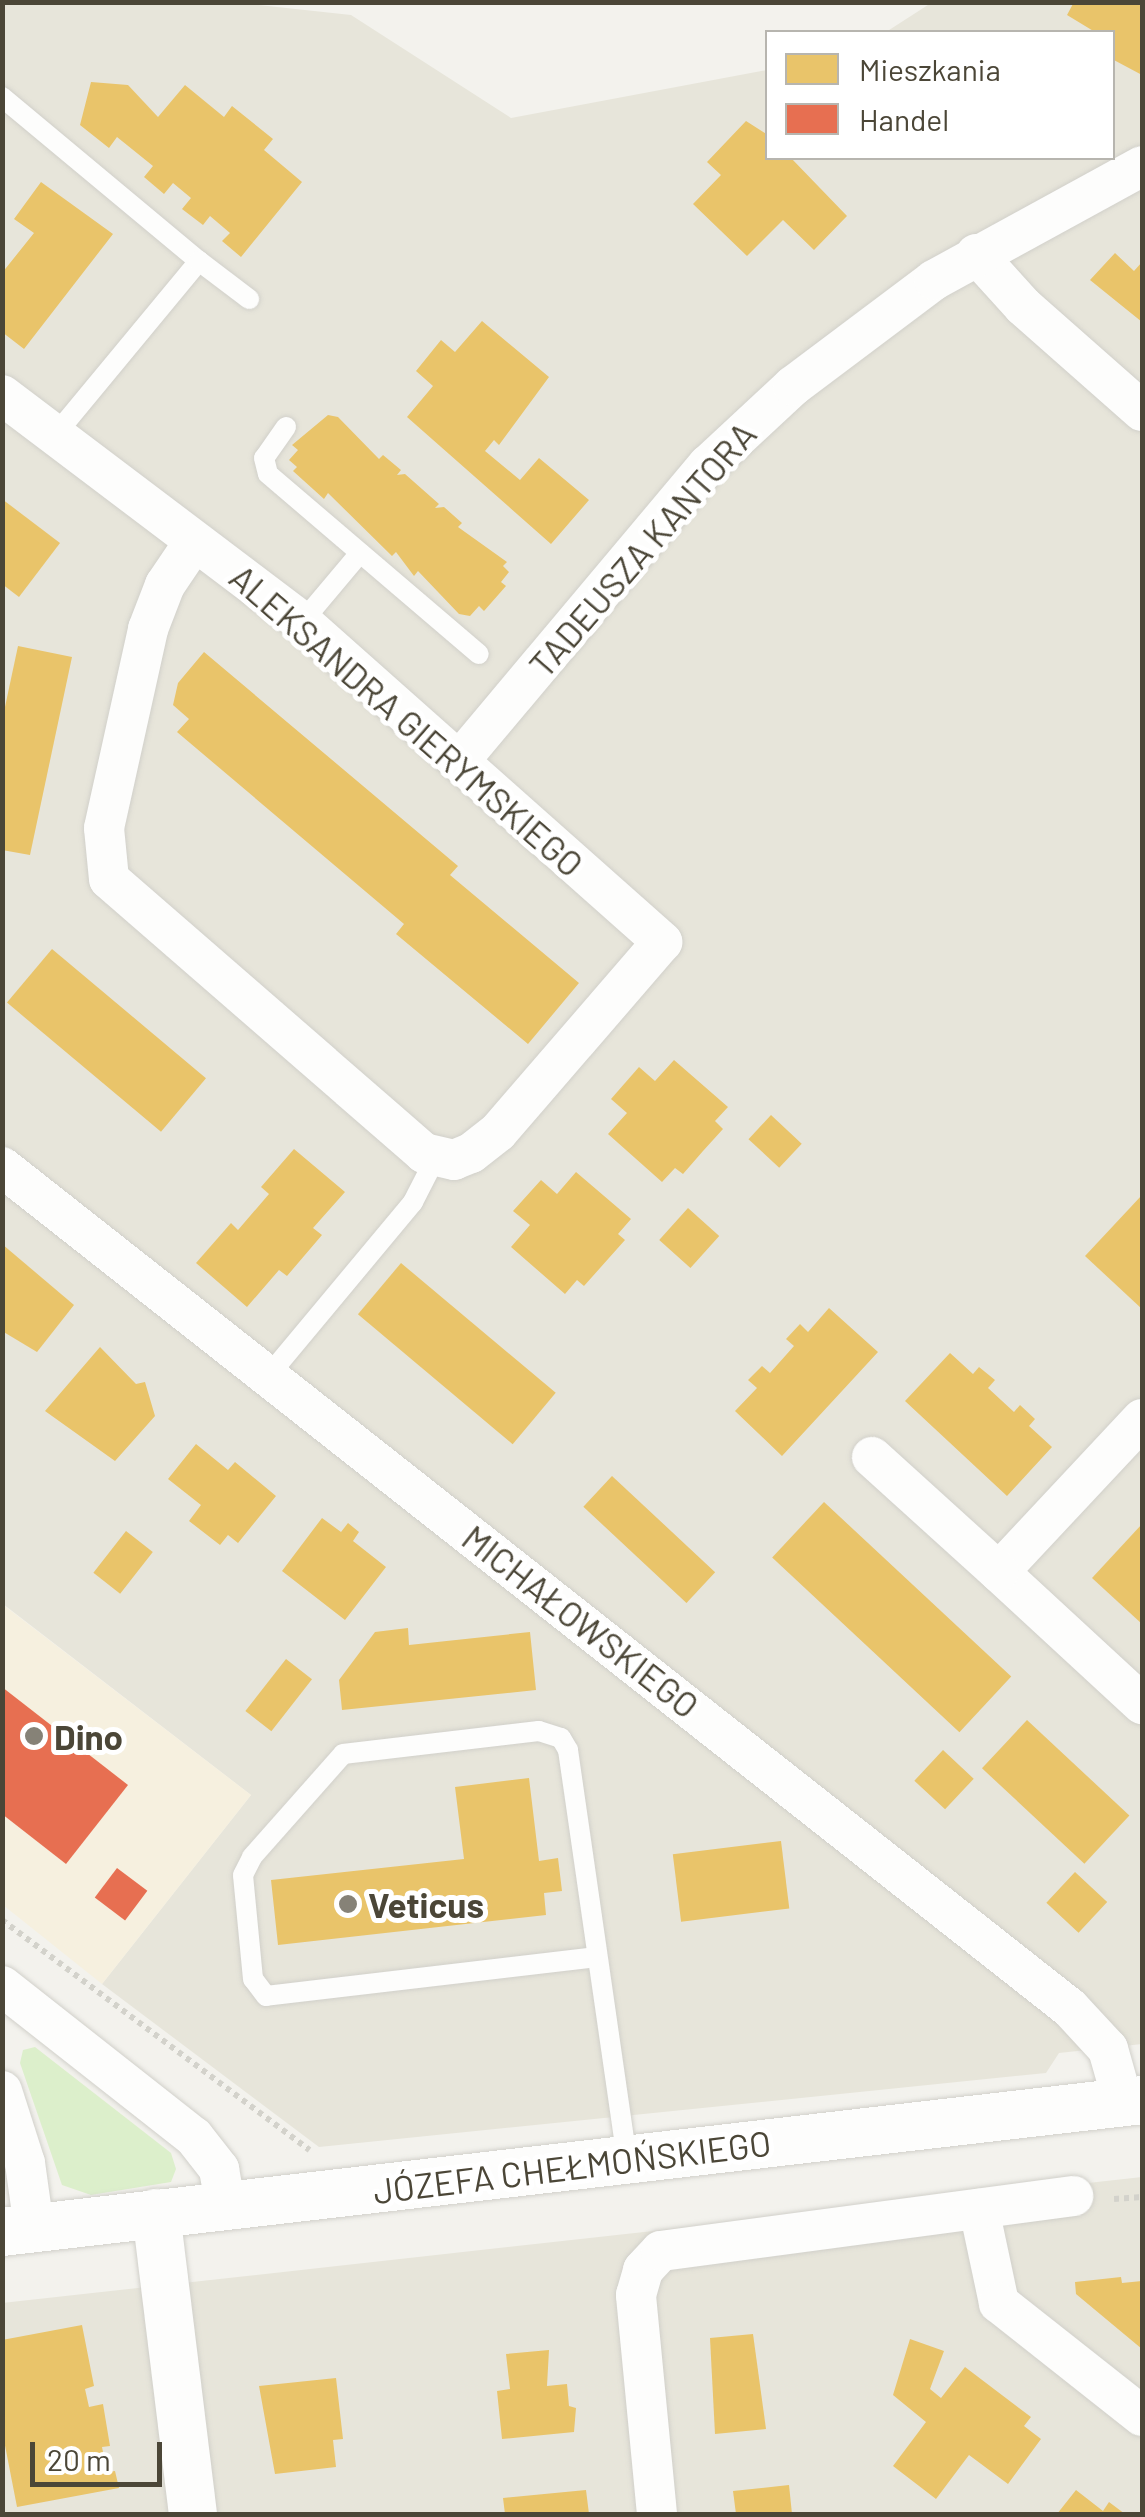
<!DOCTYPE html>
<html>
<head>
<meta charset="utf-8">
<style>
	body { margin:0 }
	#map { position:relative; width:1145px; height:2517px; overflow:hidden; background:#f3f2ed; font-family:Barlow,sans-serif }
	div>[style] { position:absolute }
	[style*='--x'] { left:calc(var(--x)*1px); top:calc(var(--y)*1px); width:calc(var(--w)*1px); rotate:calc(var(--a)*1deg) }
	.residential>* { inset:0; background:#e7e5da }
	.commercial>* { inset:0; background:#f6f0df }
	.green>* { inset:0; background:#dcefcb }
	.homes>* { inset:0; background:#e9c46a; transform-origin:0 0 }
	.shops>* { inset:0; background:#e76f51; transform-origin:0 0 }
	.path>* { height:6px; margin-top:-3px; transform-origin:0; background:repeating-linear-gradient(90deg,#d3d2cb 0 5px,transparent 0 10px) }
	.roads { filter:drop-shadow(0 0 2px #d1d0ca) drop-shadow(0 0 2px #d1d0ca) }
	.service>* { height:20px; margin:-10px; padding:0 10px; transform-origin:10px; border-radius:10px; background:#fdfdfc }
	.minor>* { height:40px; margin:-20px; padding:0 20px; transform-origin:20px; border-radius:20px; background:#fdfdfc }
	.tertiary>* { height:48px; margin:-24px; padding:0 24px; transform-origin:24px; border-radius:24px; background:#fdfdfc }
	.dots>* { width:28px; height:28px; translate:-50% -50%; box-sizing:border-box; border:5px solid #fff; border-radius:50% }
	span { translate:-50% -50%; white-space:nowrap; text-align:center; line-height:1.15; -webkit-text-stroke:10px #fff; paint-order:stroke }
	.street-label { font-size:35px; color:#4b4637 }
	.poi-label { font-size:35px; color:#4b4637; font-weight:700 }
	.left { translate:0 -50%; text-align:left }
	.frame { position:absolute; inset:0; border:5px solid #4b4637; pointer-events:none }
	.legend { position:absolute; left:765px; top:30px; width:350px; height:130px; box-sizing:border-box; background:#fff; border:2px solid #b7b5af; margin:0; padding:12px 18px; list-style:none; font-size:30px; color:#4b4637 }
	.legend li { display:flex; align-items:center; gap:20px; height:50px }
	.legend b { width:50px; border:2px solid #b7b5af }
	.scale { position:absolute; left:30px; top:2442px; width:132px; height:45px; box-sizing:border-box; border:5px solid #4b4637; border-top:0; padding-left:12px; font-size:30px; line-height:35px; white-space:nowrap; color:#4b4637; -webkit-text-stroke:8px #fff; paint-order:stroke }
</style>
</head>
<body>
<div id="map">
	<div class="residential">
		<div style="clip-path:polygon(231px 2px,351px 15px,511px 118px,767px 70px,768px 158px,1112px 158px,1112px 32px,886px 32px,931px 3px,1142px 3px,1142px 2044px,1059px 2053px,1046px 2073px,319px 2147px,102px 1984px,251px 1795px,3px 1604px,2px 3px)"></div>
		<div style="clip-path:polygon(1142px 2177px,1142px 2514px,3px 2514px,2px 2303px)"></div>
	</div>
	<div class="commercial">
		<div style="clip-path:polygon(2px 1604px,251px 1795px,102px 1984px,3px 1905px)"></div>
	</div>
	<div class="green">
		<div style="clip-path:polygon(35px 2047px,171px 2153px,176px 2169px,171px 2182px,91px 2195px,62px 2185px,20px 2063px,23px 2050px)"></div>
	</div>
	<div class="homes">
		<div style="clip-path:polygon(1074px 2px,1142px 2px,1142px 75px,1112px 59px,1112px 32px,1095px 32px,1067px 15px)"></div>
		<div style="clip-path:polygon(91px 82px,128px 85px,158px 117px,185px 85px,224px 117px,232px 106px,273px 139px,264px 150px,302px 182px,241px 257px,222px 241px,230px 233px,210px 216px,203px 225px,182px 209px,191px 198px,173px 183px,164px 194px,144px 177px,153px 166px,117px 137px,109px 148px,80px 125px)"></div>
		<div style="clip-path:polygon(746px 121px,768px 135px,768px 158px,791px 158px,847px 216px,814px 250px,783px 220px,747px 256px,693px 204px,721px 175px,707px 162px)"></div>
		<div style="clip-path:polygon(41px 182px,113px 234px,24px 349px,2px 332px,2px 273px,34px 233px,14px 219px)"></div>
		<div style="clip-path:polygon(1115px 253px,1134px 271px,1142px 262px,1142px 322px,1090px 280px)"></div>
		<div style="clip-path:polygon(482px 321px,549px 377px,499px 445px,494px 440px,485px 451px,520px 480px,539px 458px,589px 500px,551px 544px,407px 417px,433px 386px,416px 371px,441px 340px,455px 352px)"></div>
		<div style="clip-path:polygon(328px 415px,338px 417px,379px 459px,383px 455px,401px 470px,397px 475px,405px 474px,439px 504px,435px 508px,444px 507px,462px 523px,458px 527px,507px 562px,503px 566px,509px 572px,501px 582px,506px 586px,484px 611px,479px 606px,470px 616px,459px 614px,418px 571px,414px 576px,396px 552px,392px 556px,328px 493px,324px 499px,293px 471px,297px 467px,289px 460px,298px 450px,292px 445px)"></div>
		<div style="clip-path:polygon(2px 499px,60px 543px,19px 597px,2px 584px)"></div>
		<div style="clip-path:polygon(18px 646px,72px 657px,30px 855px,2px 850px,2px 721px)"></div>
		<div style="clip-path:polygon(204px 652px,458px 866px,450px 875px,579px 983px,528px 1044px,396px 934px,404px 924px,177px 732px,189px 719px,173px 705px,178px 683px)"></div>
		<div style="left:52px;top:949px;width:201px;height:70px;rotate:40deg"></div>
		<div style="clip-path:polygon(674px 1060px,728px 1107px,715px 1121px,723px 1129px,703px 1151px,683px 1174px,675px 1168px,662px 1182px,608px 1134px,627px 1113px,611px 1099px,639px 1067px,655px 1081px)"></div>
		<div style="left:771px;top:1115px;width:42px;height:33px;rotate:43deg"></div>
		<div style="clip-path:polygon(294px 1149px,345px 1192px,313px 1228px,322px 1235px,287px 1276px,279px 1270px,247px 1307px,196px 1263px,231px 1223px,238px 1230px,269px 1194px,261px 1187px)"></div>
		<div style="clip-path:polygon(576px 1172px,631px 1219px,618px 1234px,625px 1240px,584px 1286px,577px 1280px,565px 1294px,511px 1247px,530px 1225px,513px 1211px,541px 1180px,557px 1194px)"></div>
		<div style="clip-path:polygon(1142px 1195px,1142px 1309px,1085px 1256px)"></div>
		<div style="left:688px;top:1208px;width:42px;height:43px;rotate:42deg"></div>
		<div style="clip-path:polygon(2px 1244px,74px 1305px,37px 1352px,2px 1331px)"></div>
		<div style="left:401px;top:1263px;width:202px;height:67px;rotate:40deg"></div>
		<div style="clip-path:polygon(829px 1308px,878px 1352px,782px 1456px,735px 1411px,757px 1388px,748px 1380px,762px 1366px,770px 1373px,794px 1346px,786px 1339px,800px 1324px,808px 1332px)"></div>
		<div style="clip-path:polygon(100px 1347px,136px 1384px,145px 1382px,155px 1416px,115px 1461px,45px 1411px)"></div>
		<div style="clip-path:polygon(950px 1353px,973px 1374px,979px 1367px,995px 1380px,988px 1388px,1014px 1412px,1020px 1405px,1035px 1419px,1029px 1426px,1052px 1447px,1007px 1496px,905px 1401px)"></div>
		<div style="clip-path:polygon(196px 1444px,228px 1470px,235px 1462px,276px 1496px,238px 1543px,228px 1535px,220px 1545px,189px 1521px,201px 1505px,168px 1479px)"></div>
		<div style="left:612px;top:1476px;width:141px;height:42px;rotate:43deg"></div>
		<div style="left:824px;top:1502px;width:256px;height:76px;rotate:43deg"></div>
		<div style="clip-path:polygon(322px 1518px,341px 1532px,348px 1523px,359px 1532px,353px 1541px,386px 1567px,345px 1620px,282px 1571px)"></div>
		<div style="clip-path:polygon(1142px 1524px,1142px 1624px,1092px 1578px)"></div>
		<div style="left:126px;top:1531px;width:34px;height:53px;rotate:38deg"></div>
		<div style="clip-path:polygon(408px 1628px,409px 1645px,530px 1632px,536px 1690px,342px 1710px,339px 1680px,375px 1632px)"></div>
		<div style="left:286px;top:1659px;width:33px;height:66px;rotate:38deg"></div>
		<div style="left:1027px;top:1720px;width:140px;height:66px;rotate:43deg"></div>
		<div style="left:943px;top:1750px;width:42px;height:42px;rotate:43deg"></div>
		<div style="clip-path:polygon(529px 1778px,539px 1861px,558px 1858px,562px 1891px,544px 1893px,546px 1915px,278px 1945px,271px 1880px,464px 1859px,455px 1787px)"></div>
		<div style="left:781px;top:1841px;width:68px;height:109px;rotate:83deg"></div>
		<div style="left:1075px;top:1872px;width:44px;height:42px;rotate:43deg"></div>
		<div style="clip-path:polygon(1121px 2277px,1122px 2283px,1142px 2281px,1142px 2349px,1076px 2294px,1075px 2282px)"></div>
		<div style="clip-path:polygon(82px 2325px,94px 2386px,85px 2389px,89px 2407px,103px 2404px,110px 2446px,102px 2447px,107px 2472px,115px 2471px,119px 2488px,17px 2507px,2px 2430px,2px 2340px)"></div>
		<div style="clip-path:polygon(753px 2334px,766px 2429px,715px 2434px,710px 2338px)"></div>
		<div style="clip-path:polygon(910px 2339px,944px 2351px,930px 2389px,941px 2398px,965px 2367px,1031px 2417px,1024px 2426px,1041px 2439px,1008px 2484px,969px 2455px,936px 2499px,893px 2466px,926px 2422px,893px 2395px)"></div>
		<div style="clip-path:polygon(549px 2350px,547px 2386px,567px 2384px,569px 2406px,576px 2408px,574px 2432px,502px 2439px,497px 2391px,510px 2389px,506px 2354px)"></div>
		<div style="clip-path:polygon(336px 2378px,343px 2439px,333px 2440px,336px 2467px,275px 2474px,259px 2386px)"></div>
		<div style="clip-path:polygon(789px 2485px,792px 2514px,736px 2514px,733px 2491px)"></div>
		<div style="clip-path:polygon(586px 2490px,589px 2514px,505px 2514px,503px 2498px)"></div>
		<div style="clip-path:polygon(1076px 2490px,1103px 2511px,1109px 2502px,1125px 2514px,1057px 2514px)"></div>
	</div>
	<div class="shops">
		<div style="clip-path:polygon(2px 1687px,128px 1785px,66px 1864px,2px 1814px)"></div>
		<div style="left:117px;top:1868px;width:38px;height:37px;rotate:37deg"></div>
	</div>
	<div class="path">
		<div style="--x:2;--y:1920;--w:384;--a:36.8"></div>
		<div style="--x:1114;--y:2199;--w:28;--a:-4"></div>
	</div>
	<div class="roads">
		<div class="service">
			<div style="--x:2;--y:97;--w:256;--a:39.8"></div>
			<div style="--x:199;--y:261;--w:226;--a:129.6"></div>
			<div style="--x:199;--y:261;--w:63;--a:37.2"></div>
			<div style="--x:286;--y:427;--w:38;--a:125"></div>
			<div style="--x:264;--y:458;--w:16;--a:76"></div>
			<div style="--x:268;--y:474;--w:277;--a:40.5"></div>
			<div style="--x:302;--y:622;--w:90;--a:-50"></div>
			<div style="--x:269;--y:1375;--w:225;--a:-50.2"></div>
			<div style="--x:413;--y:1202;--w:48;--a:-62.9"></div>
			<div style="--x:597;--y:1957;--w:333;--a:173.3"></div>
			<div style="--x:266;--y:1996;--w:21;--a:-127"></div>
			<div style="--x:253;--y:1979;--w:104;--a:-95.5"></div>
			<div style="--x:243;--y:1875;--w:20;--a:-63"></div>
			<div style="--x:252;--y:1857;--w:137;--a:-48.5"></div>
			<div style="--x:343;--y:1754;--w:197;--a:-6.7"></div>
			<div style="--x:539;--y:1731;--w:23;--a:18"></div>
			<div style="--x:561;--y:1738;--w:14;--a:60"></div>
			<div style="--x:568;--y:1750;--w:414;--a:81.8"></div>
		</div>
		<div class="minor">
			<div style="--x:976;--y:254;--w:70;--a:47.9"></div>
			<div style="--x:1023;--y:306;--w:159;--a:41.4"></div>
			<div style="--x:2;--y:395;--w:376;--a:37.1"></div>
			<div style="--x:302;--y:622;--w:482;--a:41.6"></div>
			<div style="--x:662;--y:942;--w:251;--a:130.8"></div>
			<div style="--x:498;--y:1132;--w:34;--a:142"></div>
			<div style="--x:471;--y:1153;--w:18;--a:158"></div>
			<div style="--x:454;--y:1160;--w:31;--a:-167"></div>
			<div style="--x:424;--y:1153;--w:417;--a:-139"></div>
			<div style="--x:109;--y:879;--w:51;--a:-95.6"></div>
			<div style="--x:104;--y:828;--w:204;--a:-77.5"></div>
			<div style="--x:148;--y:629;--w:47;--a:-68.9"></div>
			<div style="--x:165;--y:585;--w:52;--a:-56"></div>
			<div style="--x:461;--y:759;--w:384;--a:-50"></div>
			<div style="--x:708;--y:465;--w:116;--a:-42.9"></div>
			<div style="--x:793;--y:386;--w:176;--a:-36.9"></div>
			<div style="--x:934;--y:280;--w:237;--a:-28.7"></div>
			<div style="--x:2;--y:1167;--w:1359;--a:38.22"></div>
			<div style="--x:1070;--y:2008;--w:56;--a:47.2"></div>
			<div style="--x:1108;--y:2049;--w:55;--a:74.2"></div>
			<div style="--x:1142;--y:1419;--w:209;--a:133.1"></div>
			<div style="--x:999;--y:1572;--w:195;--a:42.7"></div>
			<div style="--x:872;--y:1457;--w:171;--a:42.2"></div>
			<div style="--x:2;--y:1986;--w:244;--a:38.2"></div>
			<div style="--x:194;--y:2137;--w:41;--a:52"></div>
			<div style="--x:219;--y:2169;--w:36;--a:80"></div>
			<div style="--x:2;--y:2091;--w:76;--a:72.3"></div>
			<div style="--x:25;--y:2163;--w:66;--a:82.1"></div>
			<div style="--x:979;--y:2209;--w:96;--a:78"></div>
			<div style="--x:999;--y:2303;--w:182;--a:38.3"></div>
			<div style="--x:657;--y:2514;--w:220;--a:-95.5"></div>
			<div style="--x:636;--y:2295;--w:26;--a:-74"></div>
			<div style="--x:643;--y:2270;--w:26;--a:-47"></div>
			<div style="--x:661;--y:2251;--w:416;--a:-7.6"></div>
		</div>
		<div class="tertiary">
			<div style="--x:156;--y:2213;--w:303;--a:83"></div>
			<div style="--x:2;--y:2232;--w:1148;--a:-6.6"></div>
		</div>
	</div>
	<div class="dots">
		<div style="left:34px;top:1736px;background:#868277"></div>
		<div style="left:348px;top:1904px;background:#868277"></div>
	</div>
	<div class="street-label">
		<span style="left:642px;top:549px;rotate:-49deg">TADEUSZA KANTORA</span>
		<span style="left:407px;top:720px;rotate:41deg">ALEKSANDRA GIERYMSKIEGO</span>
		<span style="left:581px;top:1621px;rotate:38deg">MICHAŁOWSKIEGO</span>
		<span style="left:572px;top:2166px;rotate:-7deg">JÓZEFA CHEŁMOŃSKIEGO</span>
	</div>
	<div class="poi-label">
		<span class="left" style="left:54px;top:1736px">Dino</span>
		<span class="left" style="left:368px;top:1904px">Veticus</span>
	</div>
	<div class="frame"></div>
	<ul class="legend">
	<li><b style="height:28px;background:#e9c46a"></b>Mieszkania</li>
	<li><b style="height:28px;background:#e76f51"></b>Handel</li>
	</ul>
	<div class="scale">20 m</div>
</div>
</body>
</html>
